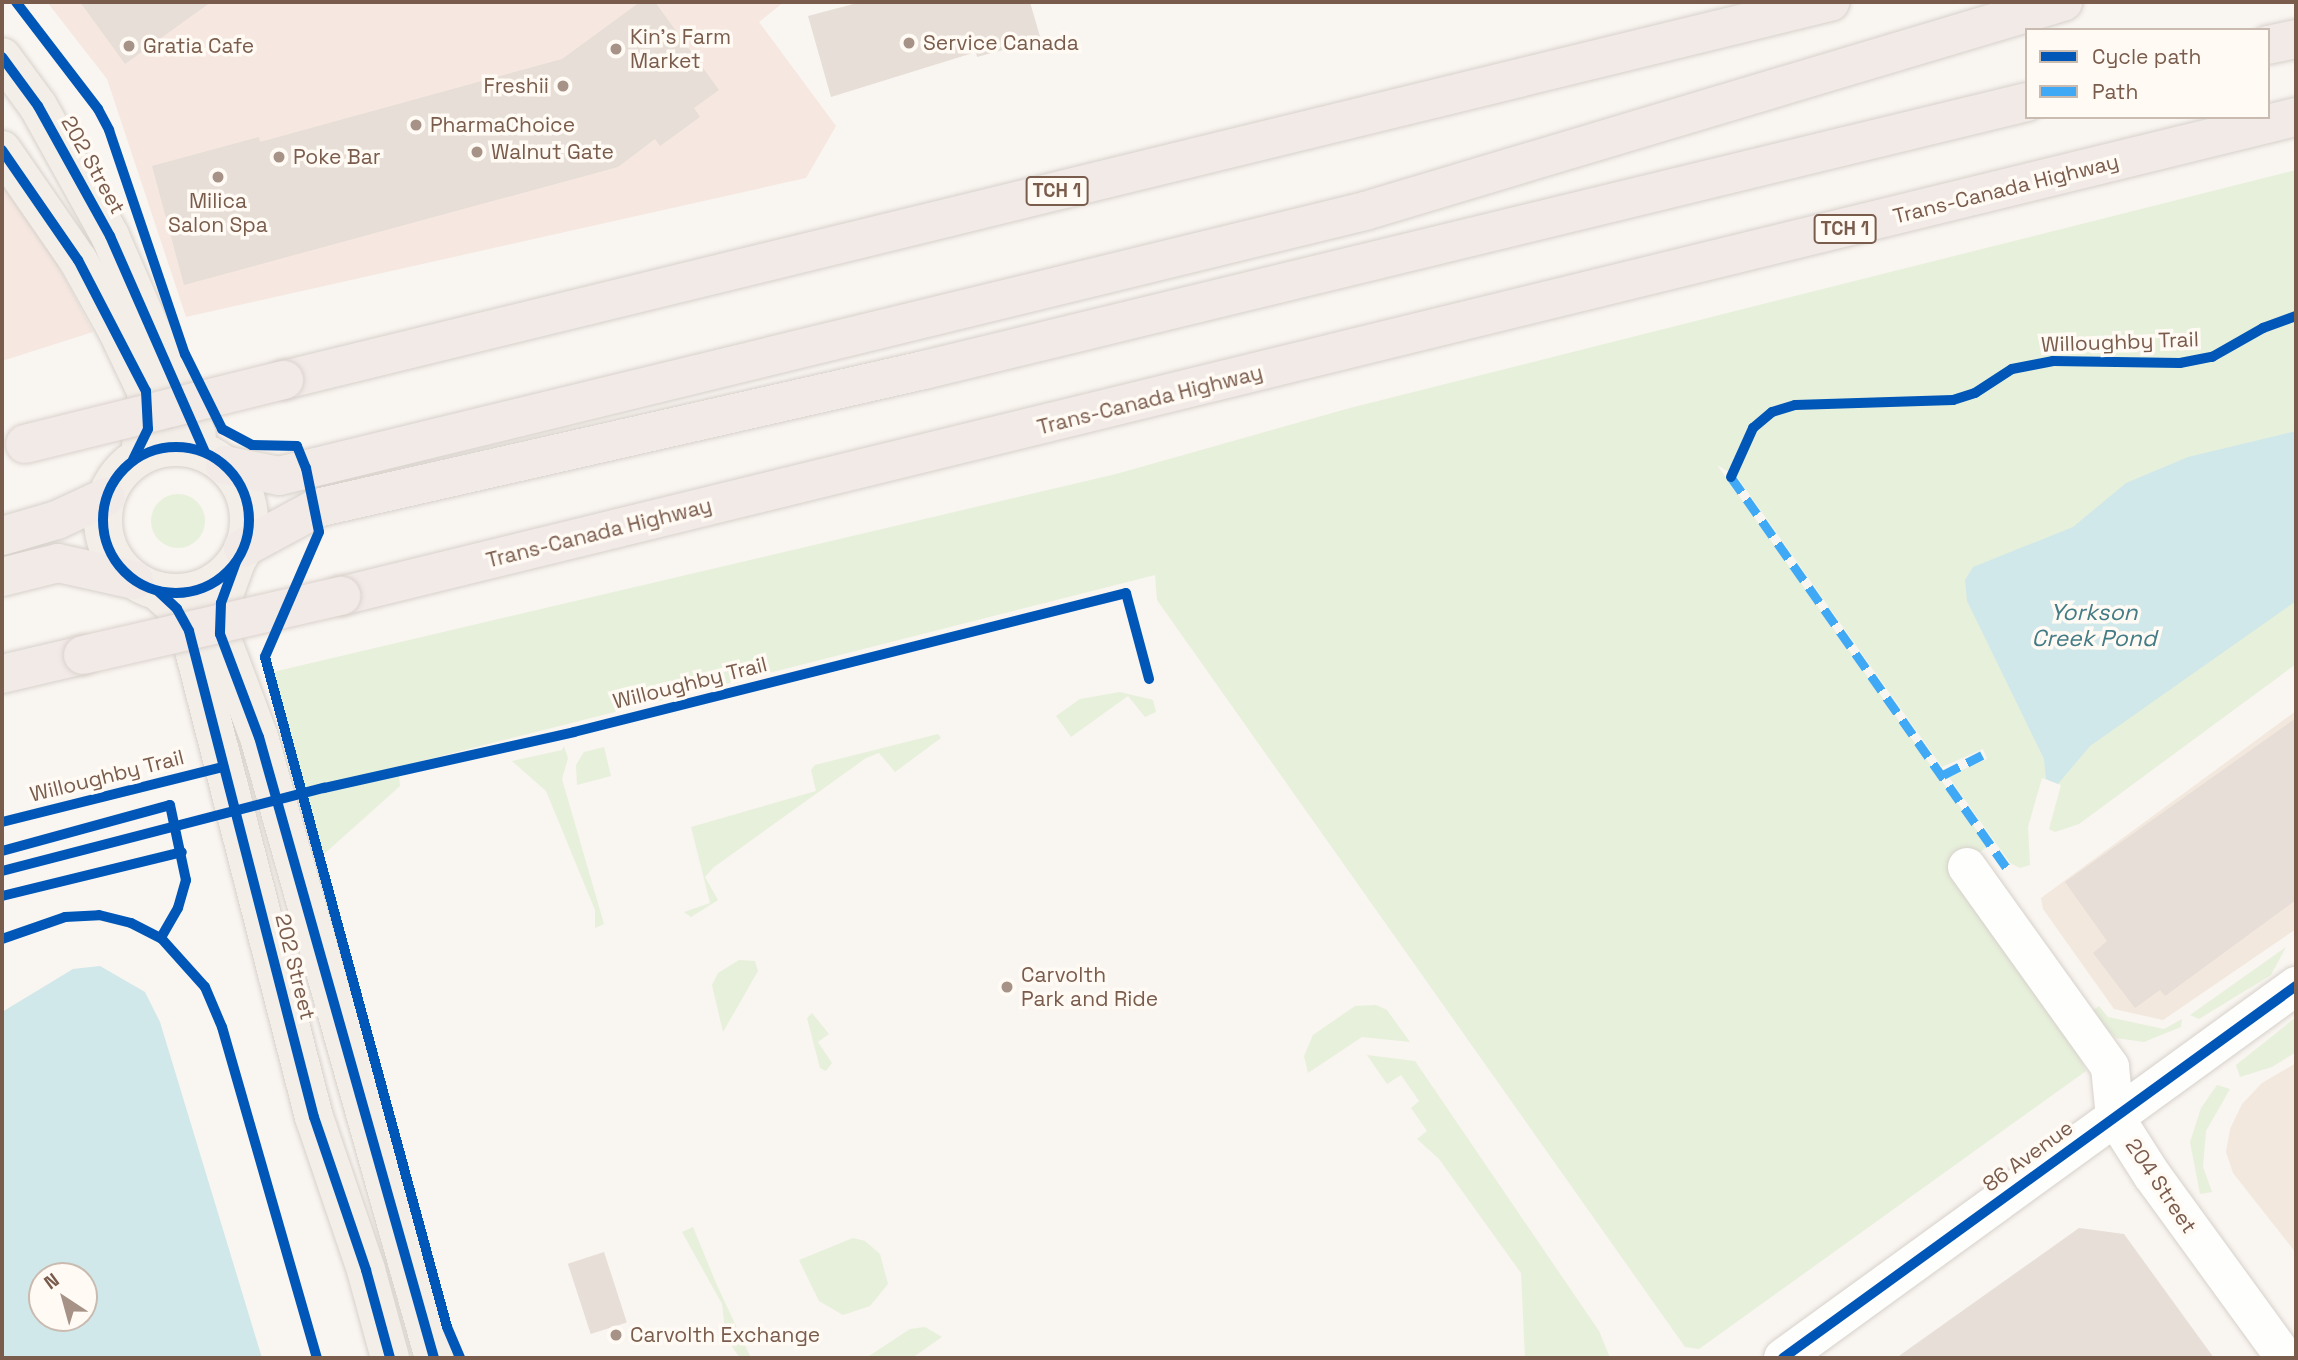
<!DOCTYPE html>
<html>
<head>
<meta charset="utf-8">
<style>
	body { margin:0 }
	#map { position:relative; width:2298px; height:1360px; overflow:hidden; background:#f9f5f0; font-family:"Space Grotesk",sans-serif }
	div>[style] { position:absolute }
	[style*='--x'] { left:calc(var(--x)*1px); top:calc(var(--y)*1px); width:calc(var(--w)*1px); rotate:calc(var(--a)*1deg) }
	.residential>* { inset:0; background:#f2e8de }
	.commercial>* { inset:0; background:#f6e8e1 }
	.green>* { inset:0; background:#e7f0db }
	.round { border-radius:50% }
	.water>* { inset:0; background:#d0e8ea }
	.building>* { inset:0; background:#e6ded7; transform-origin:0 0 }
	.roads { filter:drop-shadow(0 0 2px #d7d1cb) drop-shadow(0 0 2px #d7d1cb) }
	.minor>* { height:38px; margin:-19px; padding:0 19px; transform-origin:19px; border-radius:19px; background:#fefefd }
	.major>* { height:38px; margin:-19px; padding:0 19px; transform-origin:19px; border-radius:19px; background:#f3eee8 }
	.major>.ring { margin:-19px; padding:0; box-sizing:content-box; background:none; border:38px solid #f3eee8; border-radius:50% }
	.highway>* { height:38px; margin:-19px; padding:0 19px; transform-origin:19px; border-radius:19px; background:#f2eae7 }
	.bridges { filter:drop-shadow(0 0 2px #dad1cc) drop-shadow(0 0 2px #dad1cc) }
	.highway-bridge>* { height:38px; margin:-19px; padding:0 19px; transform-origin:19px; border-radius:19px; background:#f2eae7 }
	.quiet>* { height:9px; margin-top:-4.5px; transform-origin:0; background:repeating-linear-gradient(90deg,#3fa9f5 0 18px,transparent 0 27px) }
	.cycleway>* { height:10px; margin:-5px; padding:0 5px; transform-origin:5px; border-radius:5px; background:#0057b8 }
	.cycleway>.ring { margin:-5px; padding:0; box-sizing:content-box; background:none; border:10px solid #0057b8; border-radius:50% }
	.dots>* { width:19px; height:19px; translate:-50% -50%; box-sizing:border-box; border:4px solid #fffaf3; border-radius:50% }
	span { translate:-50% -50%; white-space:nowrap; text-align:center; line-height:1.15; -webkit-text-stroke:7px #fffaf3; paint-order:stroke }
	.shield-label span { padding:2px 5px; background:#fffaf3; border:2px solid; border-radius:5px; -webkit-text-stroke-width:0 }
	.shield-label { font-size:19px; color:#7a5c4d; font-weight:700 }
	.poi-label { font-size:21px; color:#7a5c4d }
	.left { translate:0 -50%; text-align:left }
	.right { translate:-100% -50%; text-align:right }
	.street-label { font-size:21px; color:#7a5c4d }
	.water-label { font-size:23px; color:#437c86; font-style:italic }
	.frame { position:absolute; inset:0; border:4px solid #7a5c4d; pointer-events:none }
	.legend { position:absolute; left:2025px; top:28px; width:245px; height:91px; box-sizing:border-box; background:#fffaf3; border:2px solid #cabbb1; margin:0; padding:9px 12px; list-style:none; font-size:21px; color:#7a5c4d }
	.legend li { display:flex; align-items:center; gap:14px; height:35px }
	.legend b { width:35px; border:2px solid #cabbb1 }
	.north { position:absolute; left:28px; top:1262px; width:70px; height:70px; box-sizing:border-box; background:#fffaf3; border:2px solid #cabbb1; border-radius:50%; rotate:324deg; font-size:19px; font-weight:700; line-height:28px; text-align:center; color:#7a5c4d }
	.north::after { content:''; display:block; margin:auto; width:24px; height:32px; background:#a69286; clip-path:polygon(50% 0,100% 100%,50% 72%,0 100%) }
</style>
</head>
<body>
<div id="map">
	<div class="residential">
		<div style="clip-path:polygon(2296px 711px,2296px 929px,2163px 1020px,2114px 1009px,2043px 909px,2041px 898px)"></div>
		<div style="clip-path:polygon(2296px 1063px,2296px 1253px,2233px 1173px,2226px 1152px,2230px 1129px,2242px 1104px,2262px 1083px)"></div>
	</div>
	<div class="commercial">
		<div style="clip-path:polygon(47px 2px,784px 2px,759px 22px,836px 126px,806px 178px,186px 317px,107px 79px)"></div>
		<div style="clip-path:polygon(2px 183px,48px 246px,93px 332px,2px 361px)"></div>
	</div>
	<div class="green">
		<div style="clip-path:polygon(2296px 170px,2296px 664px,2079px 824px,2055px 832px,2049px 829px,2061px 785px,2042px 778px,2028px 827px,2030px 865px,2020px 868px,2010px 863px,1948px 776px,1987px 759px,1983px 749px,1942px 767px,1737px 477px,1717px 465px,1988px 846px,1979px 853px,2086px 1071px,1699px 1349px,1685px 1347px,1157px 600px,1155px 575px,398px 767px,400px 786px,323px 855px,273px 672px,1116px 474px,1350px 408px)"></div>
		<div class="round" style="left:151px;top:494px;width:54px;height:54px"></div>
		<div style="clip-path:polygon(1120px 692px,1153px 700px,1156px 712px,1145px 717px,1128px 696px,1071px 737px,1056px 716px,1080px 699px)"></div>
		<div style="clip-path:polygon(938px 734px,941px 738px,895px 772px,879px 753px,866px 758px,714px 867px,705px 877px,718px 900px,691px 917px,684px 912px,710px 903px,691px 827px,816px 791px,811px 770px,815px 765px)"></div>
		<div style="clip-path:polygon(564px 746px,568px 758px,562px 779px,604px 924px,595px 928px,595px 910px,546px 791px,512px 761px,562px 750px)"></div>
		<div style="clip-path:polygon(604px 747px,611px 776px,577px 785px,576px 765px,584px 752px)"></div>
		<div style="clip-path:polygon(2286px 947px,2271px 975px,2199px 1019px,2190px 1015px)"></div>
		<div style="clip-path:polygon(739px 960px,755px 961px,758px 971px,723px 1032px,712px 985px,718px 973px)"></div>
		<div style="clip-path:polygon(1376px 1005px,1387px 1010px,1410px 1042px,1362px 1037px,1308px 1073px,1304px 1056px,1313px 1035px,1355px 1006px)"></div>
		<div style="clip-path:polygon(2099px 1006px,2108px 1017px,2164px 1029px,2182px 1019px,2181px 1027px,2144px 1042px,2116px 1038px,2091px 1012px)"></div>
		<div style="clip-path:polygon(812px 1013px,829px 1034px,818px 1042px,832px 1063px,826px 1071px,820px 1068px,807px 1018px)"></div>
		<div style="clip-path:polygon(2296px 1017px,2296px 1052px,2272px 1067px,2240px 1077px,2236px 1065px)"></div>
		<div style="clip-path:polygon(1367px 1055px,1415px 1061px,1599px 1331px,1610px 1358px,1525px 1358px,1521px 1273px,1439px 1159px,1417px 1139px,1427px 1131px,1411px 1108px,1419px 1101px,1401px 1075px,1387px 1084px)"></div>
		<div style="clip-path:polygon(2217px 1085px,2230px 1089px,2206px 1131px,2203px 1167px,2212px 1192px,2200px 1194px,2190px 1142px,2201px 1108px)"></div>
		<div style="clip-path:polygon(693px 1227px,716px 1283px,751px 1358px,740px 1358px,726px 1338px,722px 1304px,682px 1232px)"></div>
		<div style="clip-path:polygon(853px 1238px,865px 1241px,880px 1254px,888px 1284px,870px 1306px,843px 1315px,819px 1301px,799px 1260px)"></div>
		<div style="clip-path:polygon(925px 1327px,942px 1337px,912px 1358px,866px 1358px,910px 1329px)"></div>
	</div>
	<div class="water">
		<div style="clip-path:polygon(2296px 431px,2296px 601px,2090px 746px,2058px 784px,2046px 779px,2044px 759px,1967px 601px,1965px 580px,1973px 567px,2073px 527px,2126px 483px,2188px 457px)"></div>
		<div style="clip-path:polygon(evenodd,100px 966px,145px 992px,160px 1022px,262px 1358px,2px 1358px,2px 1012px,73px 969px,100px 966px,42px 1276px,84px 1276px,84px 1318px,42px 1318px,42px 1276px)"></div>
	</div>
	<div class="building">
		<div style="clip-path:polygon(80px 2px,211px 2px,125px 64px)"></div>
		<div style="clip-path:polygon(640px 2px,655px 2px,719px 90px,694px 108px,700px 117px,660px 146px,655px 139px,618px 167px,184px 285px,152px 166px,259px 137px,260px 142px,562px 59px)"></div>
		<div style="clip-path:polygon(861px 2px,1030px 2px,1041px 40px,977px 57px,976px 52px,831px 97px,808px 16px)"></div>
		<div style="clip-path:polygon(2296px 718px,2296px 900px,2165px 996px,2160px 990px,2135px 1008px,2093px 953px,2107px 941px,2065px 882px)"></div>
		<div style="clip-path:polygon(2079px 1228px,2124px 1234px,2214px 1358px,1896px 1358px)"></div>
		<div style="left:604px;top:1252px;width:74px;height:38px;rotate:72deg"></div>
	</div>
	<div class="roads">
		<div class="minor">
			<div style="--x:1967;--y:867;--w:246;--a:54.4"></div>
			<div style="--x:2110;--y:1067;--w:50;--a:84.3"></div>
			<div style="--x:2115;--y:1117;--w:69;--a:57.5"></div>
			<div style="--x:2152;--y:1175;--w:226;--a:54"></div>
			<div style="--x:1783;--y:1358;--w:634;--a:-35.95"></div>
		</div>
		<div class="major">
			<div style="--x:2;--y:57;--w:61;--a:53.7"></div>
			<div style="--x:38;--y:106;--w:149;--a:61"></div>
			<div style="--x:110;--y:236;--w:217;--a:66.4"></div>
			<div style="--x:2;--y:150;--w:134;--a:55.4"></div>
			<div style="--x:78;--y:260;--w:80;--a:60.9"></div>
			<div style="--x:117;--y:330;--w:68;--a:64.6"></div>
			<div style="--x:146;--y:391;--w:38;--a:87"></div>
			<div style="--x:148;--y:429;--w:17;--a:114"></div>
			<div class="ring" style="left:103px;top:447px;width:108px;height:108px"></div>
			<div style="--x:236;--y:562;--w:44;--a:110.1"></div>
			<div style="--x:221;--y:603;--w:31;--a:92"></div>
			<div style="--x:220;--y:634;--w:110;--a:69.3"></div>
			<div style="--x:259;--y:737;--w:645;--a:74.26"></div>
			<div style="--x:158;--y:591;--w:26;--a:43"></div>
			<div style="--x:177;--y:609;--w:25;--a:61"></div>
			<div style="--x:189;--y:631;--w:502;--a:75.58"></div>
			<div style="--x:314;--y:1117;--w:162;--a:71.2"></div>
			<div style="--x:366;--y:1270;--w:91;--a:74.7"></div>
		</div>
		<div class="highway">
			<div style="--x:2268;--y:45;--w:29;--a:-12"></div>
			<div style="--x:284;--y:380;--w:1592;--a:-13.74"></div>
			<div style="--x:225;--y:465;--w:55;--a:11.5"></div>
			<div style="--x:279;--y:476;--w:1118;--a:-13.71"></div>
			<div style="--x:1365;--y:211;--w:729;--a:-16.67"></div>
			<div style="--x:2;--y:536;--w:57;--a:-16.2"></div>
			<div style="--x:57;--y:520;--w:54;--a:-25.1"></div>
			<div style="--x:243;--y:548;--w:84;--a:-28.4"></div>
			<div style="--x:317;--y:508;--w:622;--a:-12.81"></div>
			<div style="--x:924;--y:370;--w:1135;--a:-13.66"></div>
			<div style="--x:2;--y:577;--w:58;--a:-14"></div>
			<div style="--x:58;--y:563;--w:78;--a:12.6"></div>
			<div style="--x:341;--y:596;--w:2013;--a:-13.77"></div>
			<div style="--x:2;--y:674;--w:83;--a:-13.2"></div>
		</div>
	</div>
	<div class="bridges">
		<div class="highway-bridge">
			<div style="--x:25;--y:444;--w:267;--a:-13.9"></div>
			<div style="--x:83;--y:655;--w:265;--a:-12.9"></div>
		</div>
	</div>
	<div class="quiet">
		<div style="--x:1731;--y:477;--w:484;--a:54.8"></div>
		<div style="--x:1943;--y:775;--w:44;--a:-27.1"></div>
	</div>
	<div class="cycleway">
		<div style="--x:16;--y:2;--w:135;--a:52.5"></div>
		<div style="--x:98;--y:109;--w:24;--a:62"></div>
		<div style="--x:109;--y:130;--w:237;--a:71.3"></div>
		<div style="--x:185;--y:354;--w:84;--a:63.7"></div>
		<div style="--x:222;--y:429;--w:34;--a:28"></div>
		<div style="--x:252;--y:445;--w:45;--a:1.3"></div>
		<div style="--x:297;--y:446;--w:24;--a:68"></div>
		<div style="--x:306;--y:468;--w:65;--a:78.5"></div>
		<div style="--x:319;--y:532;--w:136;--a:113.4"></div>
		<div style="--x:265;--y:657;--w:694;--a:74.8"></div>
		<div style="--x:447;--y:1327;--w:34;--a:67"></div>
		<div style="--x:2;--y:57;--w:61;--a:53.7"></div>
		<div style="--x:38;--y:106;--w:149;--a:61"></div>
		<div style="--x:110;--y:236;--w:236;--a:66.3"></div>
		<div style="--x:2;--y:150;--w:134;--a:55.4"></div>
		<div style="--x:78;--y:260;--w:148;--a:62.6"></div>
		<div style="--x:146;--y:391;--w:38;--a:87"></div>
		<div style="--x:148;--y:429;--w:34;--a:116"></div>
		<div class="ring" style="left:103px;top:447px;width:136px;height:136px"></div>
		<div style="--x:1731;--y:477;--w:54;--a:-65.8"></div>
		<div style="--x:1753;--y:428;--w:25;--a:-40"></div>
		<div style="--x:1772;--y:412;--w:24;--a:-17"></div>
		<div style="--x:1795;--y:405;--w:158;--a:-1.8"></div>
		<div style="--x:1953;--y:400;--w:23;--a:-18"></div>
		<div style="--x:1975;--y:393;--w:44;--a:-33"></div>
		<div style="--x:2012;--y:369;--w:42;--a:-11"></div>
		<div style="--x:2053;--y:361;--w:127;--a:0.9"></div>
		<div style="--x:2180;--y:363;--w:33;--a:-11"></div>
		<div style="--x:2212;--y:357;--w:59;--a:-29.6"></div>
		<div style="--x:2263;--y:328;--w:35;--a:-20"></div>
		<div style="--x:236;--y:562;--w:44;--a:110.1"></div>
		<div style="--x:221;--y:603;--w:31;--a:92"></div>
		<div style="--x:220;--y:634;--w:110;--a:69.3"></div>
		<div style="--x:259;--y:737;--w:645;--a:74.26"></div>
		<div style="--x:158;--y:591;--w:26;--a:43"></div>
		<div style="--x:177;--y:609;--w:25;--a:61"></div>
		<div style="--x:189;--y:631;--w:502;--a:75.58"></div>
		<div style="--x:314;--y:1117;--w:162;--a:71.2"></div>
		<div style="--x:366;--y:1270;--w:91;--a:74.7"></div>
		<div style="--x:2;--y:822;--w:228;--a:-14"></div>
		<div style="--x:2;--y:851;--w:174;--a:-15.3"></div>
		<div style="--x:170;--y:805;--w:77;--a:78"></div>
		<div style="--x:186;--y:880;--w:29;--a:106"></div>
		<div style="--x:178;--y:908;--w:34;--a:120"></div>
		<div style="--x:2;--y:871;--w:333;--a:-14.5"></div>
		<div style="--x:324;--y:788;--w:256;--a:-12.6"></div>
		<div style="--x:574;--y:732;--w:569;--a:-14.13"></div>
		<div style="--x:1126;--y:593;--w:89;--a:75"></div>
		<div style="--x:2;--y:896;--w:185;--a:-13.7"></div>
		<div style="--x:2;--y:939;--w:67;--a:-19.2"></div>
		<div style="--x:65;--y:917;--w:34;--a:-3"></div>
		<div style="--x:99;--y:915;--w:33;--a:14"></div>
		<div style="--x:131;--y:923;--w:34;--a:27"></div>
		<div style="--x:161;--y:938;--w:66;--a:48.1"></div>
		<div style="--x:205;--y:987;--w:43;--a:67"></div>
		<div style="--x:222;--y:1027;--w:344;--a:74"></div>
		<div style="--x:1783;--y:1358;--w:634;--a:-35.95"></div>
	</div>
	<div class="dots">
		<div style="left:909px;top:43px;background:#a69286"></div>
		<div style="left:129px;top:46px;background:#a69286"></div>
		<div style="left:616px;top:49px;background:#a69286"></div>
		<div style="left:563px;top:86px;background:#a69286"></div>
		<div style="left:416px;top:125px;background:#a69286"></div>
		<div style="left:477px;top:152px;background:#a69286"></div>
		<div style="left:279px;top:157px;background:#a69286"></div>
		<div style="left:218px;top:177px;background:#a69286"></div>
		<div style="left:1007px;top:987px;background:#a69286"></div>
		<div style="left:616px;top:1335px;background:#a69286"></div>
	</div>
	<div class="shield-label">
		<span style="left:1057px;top:191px">TCH 1</span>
		<span style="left:1845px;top:229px">TCH 1</span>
	</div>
	<div class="poi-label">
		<span class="left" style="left:630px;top:49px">Kin's Farm<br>Market</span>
		<span class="left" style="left:923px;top:43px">Service Canada</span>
		<span class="left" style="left:143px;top:46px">Gratia Cafe</span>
		<span class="right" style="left:549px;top:86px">Freshii</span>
		<span class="left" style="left:430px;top:125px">PharmaChoice</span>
		<span class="left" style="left:491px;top:152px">Walnut Gate</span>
		<span class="left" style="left:293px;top:157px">Poke Bar</span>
		<span style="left:218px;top:213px">Milica<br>Salon Spa</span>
		<span class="left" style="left:1021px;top:987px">Carvolth<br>Park and Ride</span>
		<span class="left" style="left:630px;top:1335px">Carvolth Exchange</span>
	</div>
	<div class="street-label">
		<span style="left:93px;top:165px;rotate:61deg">202 Street</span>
		<span style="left:2006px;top:189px;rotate:-14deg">Trans-Canada Highway</span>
		<span style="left:2120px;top:342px;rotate:-2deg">Willoughby Trail</span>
		<span style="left:1150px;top:400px;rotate:-14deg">Trans-Canada Highway</span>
		<span style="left:599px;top:533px;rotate:-14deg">Trans-Canada Highway</span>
		<span style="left:690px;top:683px;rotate:-14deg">Willoughby Trail</span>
		<span style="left:107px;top:776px;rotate:-14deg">Willoughby Trail</span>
		<span style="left:295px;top:967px;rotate:76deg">202 Street</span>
		<span style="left:2028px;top:1156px;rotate:-36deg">86 Avenue</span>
		<span style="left:2161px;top:1186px;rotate:56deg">204 Street</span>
	</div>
	<div class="water-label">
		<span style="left:2094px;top:625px">Yorkson<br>Creek Pond</span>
	</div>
	<div class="frame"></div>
	<ul class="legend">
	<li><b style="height:9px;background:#0057b8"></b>Cycle path</li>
	<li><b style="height:9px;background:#3fa9f5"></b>Path</li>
	</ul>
	<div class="north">N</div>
</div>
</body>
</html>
